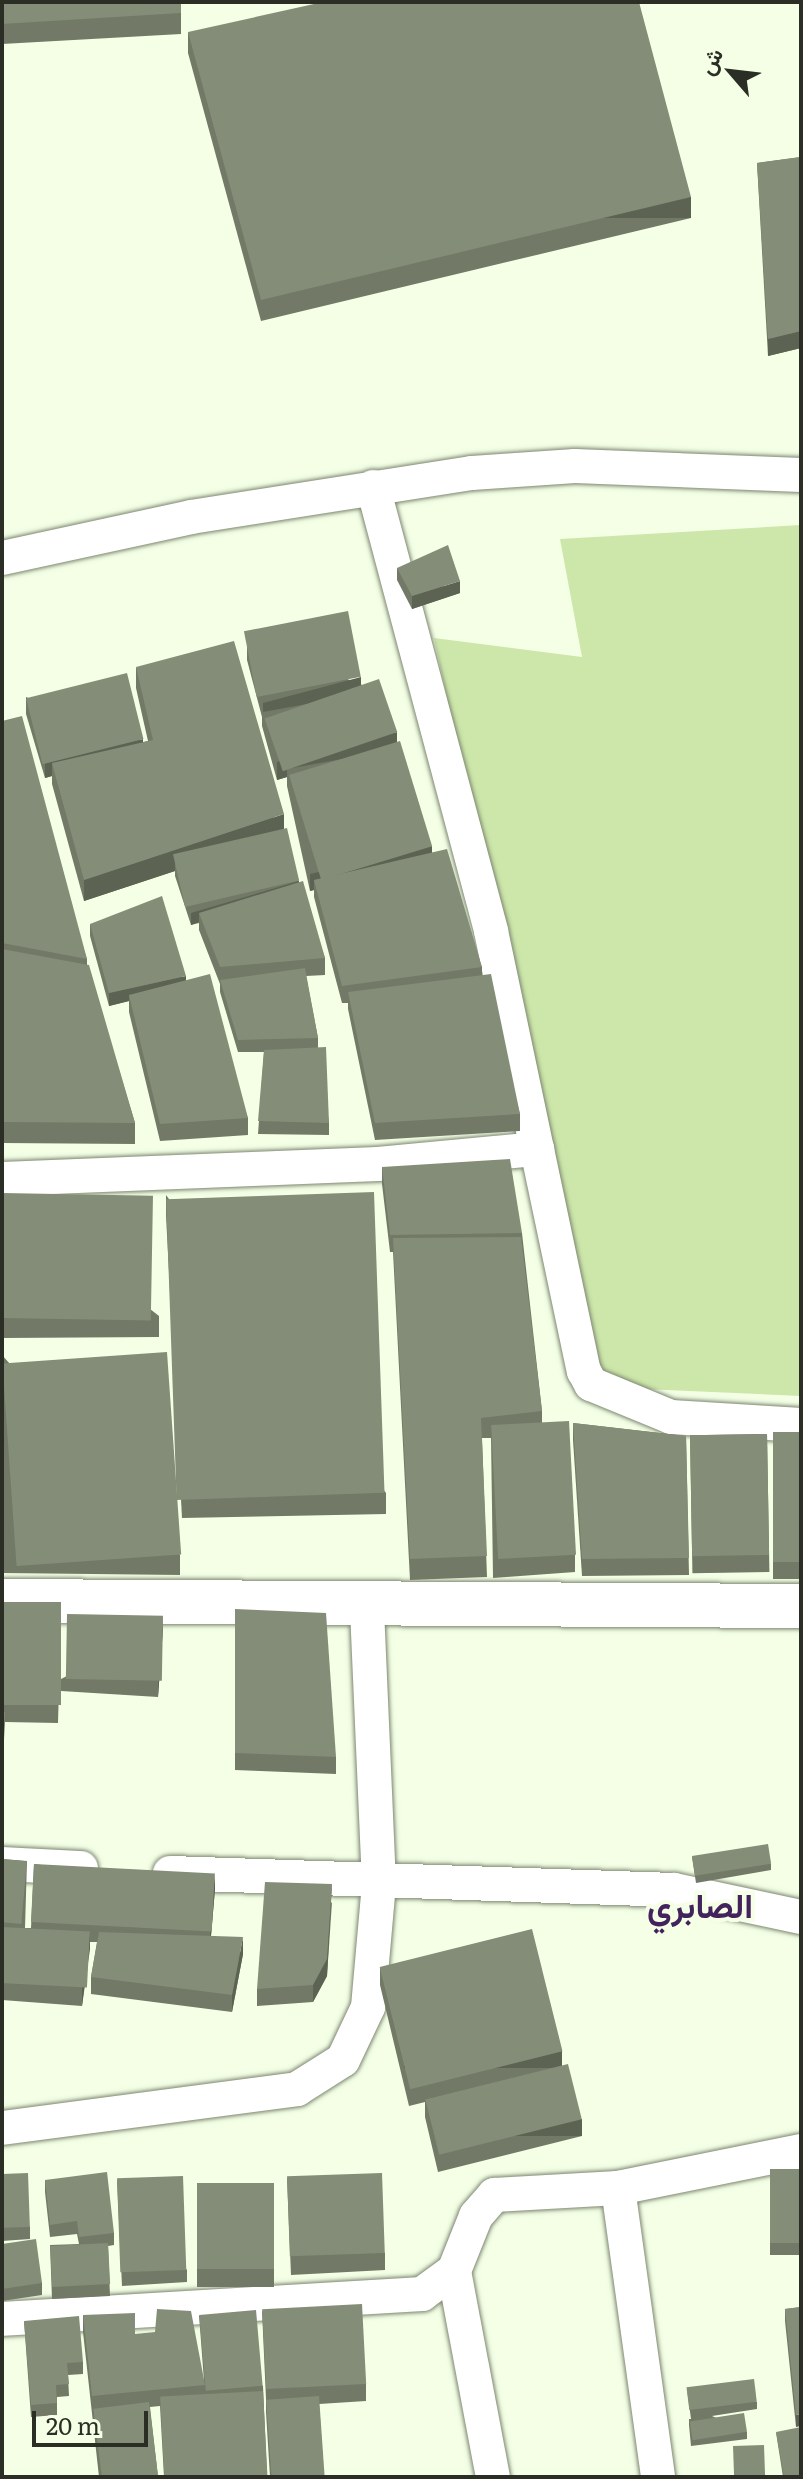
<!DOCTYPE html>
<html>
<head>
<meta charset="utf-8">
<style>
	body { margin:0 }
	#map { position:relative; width:803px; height:2479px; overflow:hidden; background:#f4ffe6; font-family:Literata,Vazirmatn,serif }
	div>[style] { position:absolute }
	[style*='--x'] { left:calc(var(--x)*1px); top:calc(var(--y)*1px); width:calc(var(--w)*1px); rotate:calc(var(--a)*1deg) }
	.green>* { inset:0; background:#cde7aa }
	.roads { filter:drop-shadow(0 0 2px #7d8771) drop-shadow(0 0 2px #7d8771) }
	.street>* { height:34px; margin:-17px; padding:0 17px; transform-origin:17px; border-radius:17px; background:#fff }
	.secondary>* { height:44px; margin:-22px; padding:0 22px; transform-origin:22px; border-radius:22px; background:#fff }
	.wall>* { inset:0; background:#727966; transform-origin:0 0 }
	.shaded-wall>* { inset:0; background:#5c6353; transform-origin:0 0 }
	.building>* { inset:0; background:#848d77; transform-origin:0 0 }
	span { translate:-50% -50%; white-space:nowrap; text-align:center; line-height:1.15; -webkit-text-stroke:8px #f4ffe6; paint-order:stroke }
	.district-label { font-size:34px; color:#42235c; font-weight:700 }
	.frame { position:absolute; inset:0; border:4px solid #2a2e25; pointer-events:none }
	.north { position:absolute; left:691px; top:32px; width:80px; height:80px; -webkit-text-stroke:6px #f4ffe6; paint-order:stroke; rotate:298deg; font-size:22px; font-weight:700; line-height:32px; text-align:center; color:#2a2e25 }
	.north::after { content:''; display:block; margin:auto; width:28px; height:36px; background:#2a2e25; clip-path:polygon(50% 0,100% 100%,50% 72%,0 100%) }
	.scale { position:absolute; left:32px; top:2411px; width:116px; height:36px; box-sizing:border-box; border:4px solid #2a2e25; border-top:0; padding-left:10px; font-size:24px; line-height:28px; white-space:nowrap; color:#2a2e25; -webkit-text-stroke:6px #f4ffe6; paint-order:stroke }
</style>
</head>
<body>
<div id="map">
	<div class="green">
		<div style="clip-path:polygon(801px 525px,801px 1396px,597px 1387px,434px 638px,582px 657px,560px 539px)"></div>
	</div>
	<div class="roads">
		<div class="street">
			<div style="--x:373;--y:487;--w:459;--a:75.1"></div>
			<div style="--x:491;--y:931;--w:450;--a:78.1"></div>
			<div style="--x:584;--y:1371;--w:15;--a:62"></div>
			<div style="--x:591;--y:1384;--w:87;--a:22.4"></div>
			<div style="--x:671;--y:1417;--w:130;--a:3.5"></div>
			<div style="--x:2;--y:558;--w:193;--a:-12.2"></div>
			<div style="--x:191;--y:517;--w:284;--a:-8.9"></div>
			<div style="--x:472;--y:473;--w:103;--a:-3.9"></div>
			<div style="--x:575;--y:466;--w:226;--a:2.3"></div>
			<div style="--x:2;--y:1179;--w:376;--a:-2.3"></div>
			<div style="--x:378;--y:1164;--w:160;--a:-5.4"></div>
			<div style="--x:2;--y:1864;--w:79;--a:2.9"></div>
			<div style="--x:170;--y:1873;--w:504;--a:1.93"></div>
			<div style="--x:674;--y:1890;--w:130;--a:12"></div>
			<div style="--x:2;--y:2128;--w:298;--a:-7.5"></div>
			<div style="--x:297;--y:2089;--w:54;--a:-32.2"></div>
			<div style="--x:343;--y:2060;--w:59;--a:-64.7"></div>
			<div style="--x:368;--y:2007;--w:123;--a:-84.9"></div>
			<div style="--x:379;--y:1884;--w:278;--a:-92.5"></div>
			<div style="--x:618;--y:2188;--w:292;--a:82.1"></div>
			<div style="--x:454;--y:2271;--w:210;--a:79.3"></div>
			<div style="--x:2;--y:2319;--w:421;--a:-3.4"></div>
			<div style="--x:422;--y:2294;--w:39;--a:-36"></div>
			<div style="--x:454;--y:2271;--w:59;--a:-68.2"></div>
			<div style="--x:476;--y:2216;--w:28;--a:-49"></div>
			<div style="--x:494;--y:2195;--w:124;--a:-3.2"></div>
			<div style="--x:618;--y:2188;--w:187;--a:-11.4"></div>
		</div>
		<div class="secondary">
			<div style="--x:2;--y:1601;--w:799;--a:0.36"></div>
		</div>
	</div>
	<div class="wall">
		<div style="clip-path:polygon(2px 2px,181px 2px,181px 34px,2px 44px)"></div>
		<div style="clip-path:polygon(188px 32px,691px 218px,261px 321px,188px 53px)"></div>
		<div style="clip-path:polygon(801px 157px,801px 348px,768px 356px,757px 163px)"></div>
		<div style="clip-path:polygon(397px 568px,460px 593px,412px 609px,397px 580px)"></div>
		<div style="clip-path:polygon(247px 643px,361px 684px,397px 742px,432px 852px,482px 967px,482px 975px,520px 1114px,520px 1131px,375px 1140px,348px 1009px,348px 1003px,342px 1003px,314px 897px,314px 890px,310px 891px,287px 786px,287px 777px,277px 780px,262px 726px,262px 717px,247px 660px)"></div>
		<div style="clip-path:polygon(136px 667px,284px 829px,299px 882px,325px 958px,325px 975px,306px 976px,318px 1038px,318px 1048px,329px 1123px,329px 1135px,258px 1134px,264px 1052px,238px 1052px,220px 992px,220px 984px,199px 930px,199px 923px,191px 925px,175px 876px,175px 871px,84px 901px,52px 784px,52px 776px,45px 778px,26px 714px,26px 697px,143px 742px,148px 741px,136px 688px)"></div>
		<div style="clip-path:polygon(2px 721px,87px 959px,87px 965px,135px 1123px,135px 1144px,2px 1143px)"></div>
		<div style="clip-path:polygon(90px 924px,186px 980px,248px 1118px,248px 1135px,160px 1141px,129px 1012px,129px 1001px,109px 1006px,90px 936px)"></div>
		<div style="clip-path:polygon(382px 1167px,522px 1233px,542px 1411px,542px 1422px,575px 1555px,575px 1572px,493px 1578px,491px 1438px,482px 1438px,487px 1577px,410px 1580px,393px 1252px,390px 1252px,382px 1184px)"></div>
		<div style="clip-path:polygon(2px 1193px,159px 1316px,159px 1337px,2px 1338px)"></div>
		<div style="clip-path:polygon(166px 1195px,386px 1493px,386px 1514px,182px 1518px,166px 1216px)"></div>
		<div style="clip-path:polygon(2px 1355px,180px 1555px,180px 1575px,2px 1573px)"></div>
		<div style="clip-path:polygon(573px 1423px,686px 1436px,689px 1575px,582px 1576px,573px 1440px)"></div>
		<div style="left:801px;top:1432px;width:147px;height:28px;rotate:90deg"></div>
		<div style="left:767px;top:1434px;width:138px;height:77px;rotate:89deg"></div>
		<div style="clip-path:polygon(2px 1602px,61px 1619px,58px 1723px,5px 1722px,2px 1775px)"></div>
		<div style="clip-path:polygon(235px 1609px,336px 1757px,336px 1774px,235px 1770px)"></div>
		<div style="clip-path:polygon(163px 1628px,158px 1697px,61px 1691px,61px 1679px)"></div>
		<div style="clip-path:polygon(692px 1857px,771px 1864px,771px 1870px,696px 1883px)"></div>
		<div style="clip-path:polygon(2px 1859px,27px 1861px,25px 1928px,31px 1928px,34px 1864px,215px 1889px,211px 1936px,243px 1954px,232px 2012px,91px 1994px,91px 1977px,97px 1942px,90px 1942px,82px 2006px,2px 2000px)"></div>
		<div style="clip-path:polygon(332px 1902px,327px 1976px,313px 2002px,257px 2006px,257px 1989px)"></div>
		<div style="clip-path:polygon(380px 1967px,562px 2066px,582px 2136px,438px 2172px,425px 2117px,425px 2102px,409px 2106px,380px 1985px)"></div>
		<div style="left:801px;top:2169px;width:86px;height:31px;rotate:90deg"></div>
		<div style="clip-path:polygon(2px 2174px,30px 2227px,30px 2239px,2px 2241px)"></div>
		<div style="clip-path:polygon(287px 2178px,385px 2253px,385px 2270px,291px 2275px)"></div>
		<div style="clip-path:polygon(45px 2180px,114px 2233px,114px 2245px,108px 2246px,110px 2296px,52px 2299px,50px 2245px,79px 2244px,77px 2234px,50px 2237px,45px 2192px)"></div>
		<div style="clip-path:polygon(117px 2180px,187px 2270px,187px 2282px,122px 2286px)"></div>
		<div style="left:197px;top:2183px;width:77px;height:104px"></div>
		<div style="clip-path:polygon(2px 2244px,42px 2283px,42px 2295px,2px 2301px)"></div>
		<div style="clip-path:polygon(801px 2307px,796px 2427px,785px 2321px,785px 2309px)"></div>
		<div style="clip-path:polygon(262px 2311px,366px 2384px,366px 2401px,319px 2404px,324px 2477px,270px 2477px,266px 2412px,266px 2399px)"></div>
		<div style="clip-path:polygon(83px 2315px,135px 2334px,204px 2381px,199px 2315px,263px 2386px,267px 2477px,164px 2477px,160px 2406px,150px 2407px,158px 2477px,99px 2477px,83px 2332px)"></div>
		<div style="clip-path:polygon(24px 2321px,83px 2362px,83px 2374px,68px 2375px,69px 2396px,57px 2397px,57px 2415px,31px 2417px)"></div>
		<div style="clip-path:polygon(687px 2389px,757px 2402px,757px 2409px,712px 2416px,747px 2432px,747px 2439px,691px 2446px,689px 2425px,689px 2419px,691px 2419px)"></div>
		<div style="clip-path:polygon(776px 2432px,801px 2477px,783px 2477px)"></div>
	</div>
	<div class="shaded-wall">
		<div style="left:691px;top:197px;width:21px;height:442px;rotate:90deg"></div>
		<div style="clip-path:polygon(801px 331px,801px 348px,768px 356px,768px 339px)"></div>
		<div style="clip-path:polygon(460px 581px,460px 593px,412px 609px,412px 596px)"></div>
		<div style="clip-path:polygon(361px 677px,361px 694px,263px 712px,263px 703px)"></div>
		<div style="clip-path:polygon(397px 732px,397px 749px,287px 769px,287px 777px,277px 780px,277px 762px)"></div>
		<div style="clip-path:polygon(143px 739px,143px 756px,52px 763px,52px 776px,45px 778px,45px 761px)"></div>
		<div style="clip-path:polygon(284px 814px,284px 835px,175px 863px,175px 871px,84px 901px,84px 880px)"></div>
		<div style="clip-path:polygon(432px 846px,432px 863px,314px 880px,314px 890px,310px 891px,310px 874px)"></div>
		<div style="clip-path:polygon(299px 881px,299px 893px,199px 913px,199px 922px,191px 925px,191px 913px)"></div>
		<div style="clip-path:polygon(186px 976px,186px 988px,129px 995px,129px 1001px,109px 1006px,109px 993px)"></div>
		<div style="clip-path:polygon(163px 1616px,163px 1628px,158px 1697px,158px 1684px)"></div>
		<div style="clip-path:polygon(215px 1872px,215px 1889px,210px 1947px,210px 1930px)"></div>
		<div style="clip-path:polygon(332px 1884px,327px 1976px,313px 2002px,313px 1985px)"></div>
		<div style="clip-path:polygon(90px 1932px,90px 1949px,82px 2006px,82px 1989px)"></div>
		<div style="clip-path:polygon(243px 1937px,243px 1954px,232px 2012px,232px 1995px)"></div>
		<div style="left:562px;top:2051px;width:17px;height:158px;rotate:90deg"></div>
		<div style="left:582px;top:2119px;width:17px;height:148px;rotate:90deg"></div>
		<div style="clip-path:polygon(801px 2414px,801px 2426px,796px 2427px,796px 2415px)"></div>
	</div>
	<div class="building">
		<div style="clip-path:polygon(2px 2px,181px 2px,181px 13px,2px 24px)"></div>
		<div style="clip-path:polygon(323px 2px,639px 2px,691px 197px,261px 300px,188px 32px)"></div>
		<div style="clip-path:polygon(801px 157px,801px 331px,768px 339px,757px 163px)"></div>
		<div style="clip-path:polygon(448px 545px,460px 581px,412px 596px,397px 568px)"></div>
		<div style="left:348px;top:611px;width:67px;height:106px;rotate:79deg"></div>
		<div style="clip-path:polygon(234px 641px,284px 814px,84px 880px,52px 763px,153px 740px,136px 667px)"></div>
		<div style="left:127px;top:673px;width:68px;height:104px;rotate:76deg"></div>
		<div style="left:379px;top:679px;width:56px;height:121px;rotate:71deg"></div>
		<div style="clip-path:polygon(22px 716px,87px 959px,2px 943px,2px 721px)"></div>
		<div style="left:400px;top:741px;width:110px;height:116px;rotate:73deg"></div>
		<div style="left:287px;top:828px;width:54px;height:117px;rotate:77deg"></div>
		<div style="clip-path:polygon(447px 849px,482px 967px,342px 986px,314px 880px)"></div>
		<div style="clip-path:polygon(303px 881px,325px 958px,220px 967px,199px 913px)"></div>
		<div style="clip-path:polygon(162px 896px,186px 976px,109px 993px,90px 924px)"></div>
		<div style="clip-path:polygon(2px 949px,89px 965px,135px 1123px,2px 1122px)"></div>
		<div style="clip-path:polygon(305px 968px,318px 1038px,238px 1040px,220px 980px)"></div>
		<div style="clip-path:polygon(210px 974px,248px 1118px,160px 1124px,129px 995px)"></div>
		<div style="clip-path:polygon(491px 974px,520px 1114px,375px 1123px,348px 992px)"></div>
		<div style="clip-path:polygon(326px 1047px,329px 1123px,258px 1121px,264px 1050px)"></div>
		<div style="clip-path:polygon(510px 1159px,522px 1233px,390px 1235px,382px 1167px)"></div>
		<div style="left:374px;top:1192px;width:301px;height:208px;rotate:88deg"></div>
		<div style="left:2px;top:1193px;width:151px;height:125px;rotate:1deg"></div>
		<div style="clip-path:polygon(521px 1237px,542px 1411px,481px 1418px,487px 1556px,410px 1559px,393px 1238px)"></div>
		<div style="left:167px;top:1352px;width:203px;height:165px;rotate:86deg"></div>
		<div style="left:569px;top:1421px;width:134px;height:78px;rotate:87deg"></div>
		<div style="clip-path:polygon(573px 1423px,686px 1436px,689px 1558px,582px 1559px)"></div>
		<div style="left:801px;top:1432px;width:130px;height:28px;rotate:90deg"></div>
		<div style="left:767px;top:1434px;width:121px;height:77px;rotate:89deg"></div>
		<div style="left:2px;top:1602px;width:59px;height:103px"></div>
		<div style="clip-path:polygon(235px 1609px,326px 1613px,336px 1757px,235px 1753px)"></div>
		<div style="left:67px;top:1614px;width:96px;height:65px;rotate:1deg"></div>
		<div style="clip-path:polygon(2px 1712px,5px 1712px,2px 1758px)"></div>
		<div style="left:768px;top:1844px;width:20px;height:77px;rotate:81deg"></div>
		<div style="left:2px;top:1859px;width:25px;height:63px;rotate:5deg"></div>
		<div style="left:34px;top:1864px;width:181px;height:58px;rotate:3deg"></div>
		<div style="clip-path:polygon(265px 1882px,332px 1884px,327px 1959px,313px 1985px,257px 1989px)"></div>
		<div style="left:2px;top:1927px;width:88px;height:56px;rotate:3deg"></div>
		<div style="left:532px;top:1929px;width:126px;height:157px;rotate:76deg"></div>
		<div style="clip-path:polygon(99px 1932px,243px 1937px,232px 1995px,91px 1977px)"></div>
		<div style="left:568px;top:2064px;width:57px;height:147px;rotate:76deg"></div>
		<div style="left:801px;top:2169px;width:74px;height:31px;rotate:90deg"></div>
		<div style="clip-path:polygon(107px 2172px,114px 2233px,79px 2237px,77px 2221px,50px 2225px,45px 2180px)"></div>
		<div style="left:28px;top:2173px;width:54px;height:26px;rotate:88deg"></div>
		<div style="left:382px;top:2173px;width:80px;height:95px;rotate:88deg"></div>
		<div style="left:183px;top:2176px;width:94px;height:66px;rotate:88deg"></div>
		<div style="left:197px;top:2183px;width:77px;height:86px"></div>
		<div style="clip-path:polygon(36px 2239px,42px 2283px,2px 2289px,2px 2244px)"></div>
		<div style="left:108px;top:2243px;width:41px;height:58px;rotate:87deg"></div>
		<div style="left:362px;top:2304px;width:80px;height:100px;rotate:87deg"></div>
		<div style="clip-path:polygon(801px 2307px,801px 2414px,796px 2415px,785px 2309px)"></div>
		<div style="clip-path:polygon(157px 2309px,191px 2311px,205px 2385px,92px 2396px,83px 2315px,135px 2313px,135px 2334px,155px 2332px)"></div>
		<div style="left:256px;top:2310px;width:76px;height:57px;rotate:85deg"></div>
		<div style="clip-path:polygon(79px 2316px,83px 2362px,67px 2363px,69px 2384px,56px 2385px,57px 2403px,31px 2405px,24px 2321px)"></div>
		<div style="left:754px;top:2379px;width:23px;height:68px;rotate:83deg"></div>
		<div style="left:263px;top:2391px;width:86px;height:103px;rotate:87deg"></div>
		<div style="left:319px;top:2396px;width:81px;height:53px;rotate:86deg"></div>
		<div style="left:149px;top:2402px;width:76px;height:56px;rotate:83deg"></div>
		<div style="left:744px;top:2413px;width:19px;height:55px;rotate:81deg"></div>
		<div style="clip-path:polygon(801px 2427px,801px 2477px,784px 2477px,776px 2432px)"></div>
		<div style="left:764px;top:2445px;width:32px;height:31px;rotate:88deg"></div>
	</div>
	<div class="district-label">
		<span style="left:700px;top:1904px">الصابري</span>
	</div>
	<div class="frame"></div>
	<div class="north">ش</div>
	<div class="scale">20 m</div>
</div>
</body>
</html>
